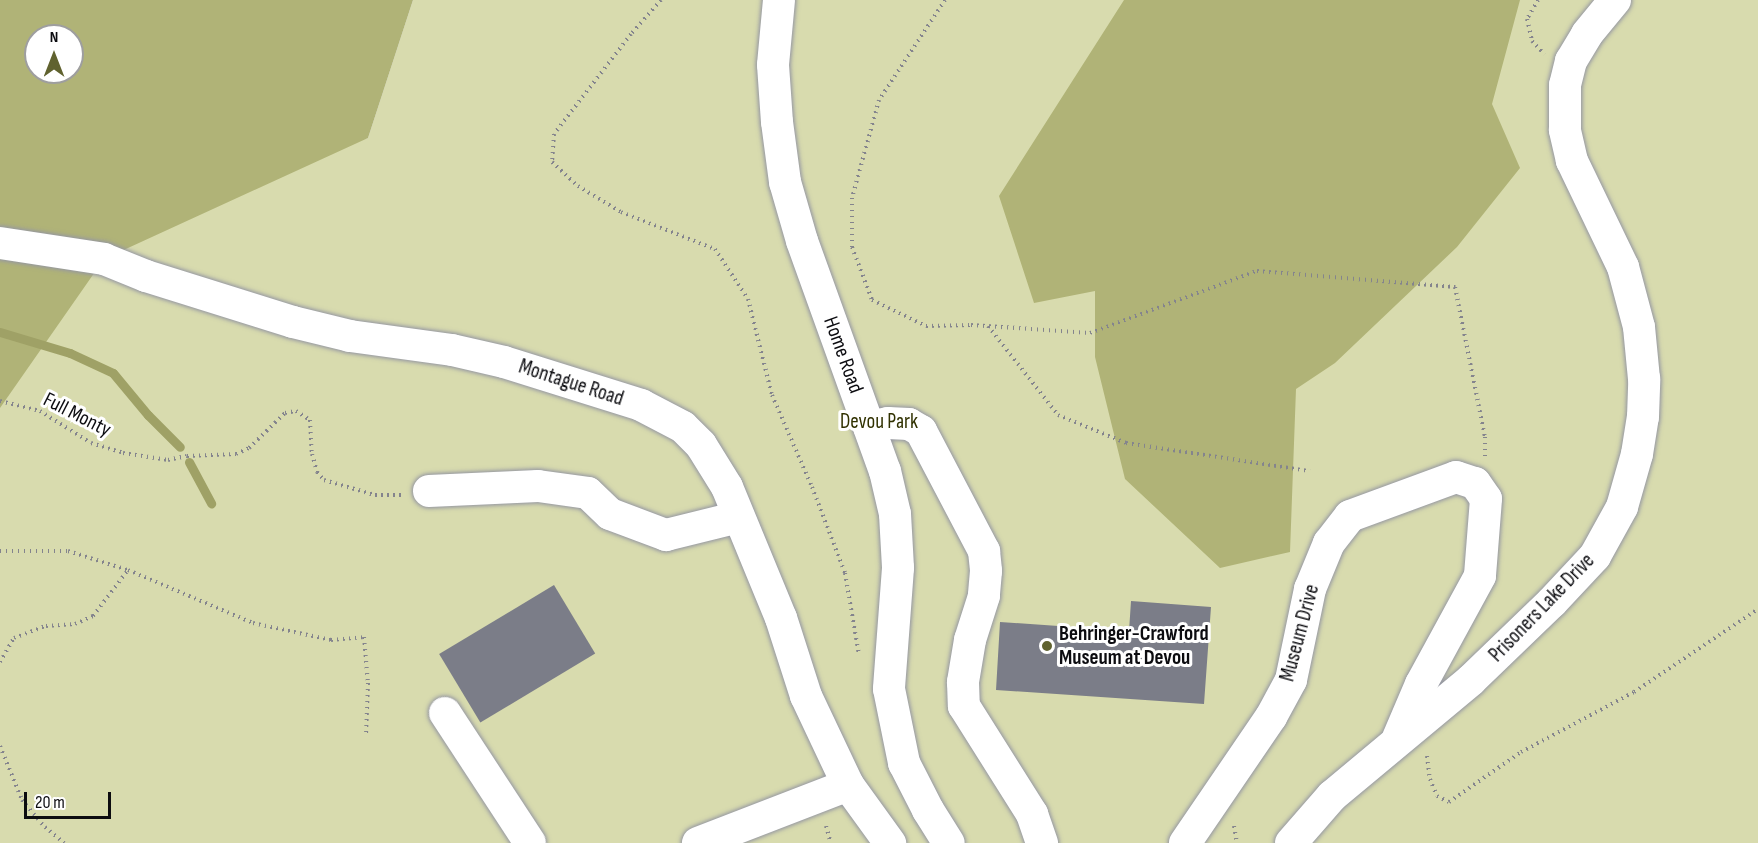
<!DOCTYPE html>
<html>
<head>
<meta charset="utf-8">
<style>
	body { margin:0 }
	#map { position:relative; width:1758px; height:843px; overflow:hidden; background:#f0f1fe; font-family:"Sofia Sans Condensed",sans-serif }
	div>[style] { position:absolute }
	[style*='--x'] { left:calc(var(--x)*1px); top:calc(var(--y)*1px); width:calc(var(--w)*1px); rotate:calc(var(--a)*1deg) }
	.green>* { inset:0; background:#d8dbae }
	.forest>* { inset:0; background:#b0b377 }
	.stream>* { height:9px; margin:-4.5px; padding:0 4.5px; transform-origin:4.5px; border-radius:4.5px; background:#9fa166 }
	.building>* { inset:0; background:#7b7d88; transform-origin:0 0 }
	.path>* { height:4px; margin-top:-2px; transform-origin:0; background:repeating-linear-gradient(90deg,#84848d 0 1.5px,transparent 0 6px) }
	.roads { filter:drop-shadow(0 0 2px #9597a2) drop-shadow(0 0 2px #9597a2) }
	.minor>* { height:32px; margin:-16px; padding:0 16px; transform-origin:16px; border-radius:16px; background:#fff }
	.dots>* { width:16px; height:16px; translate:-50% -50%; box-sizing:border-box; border:3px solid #fff; border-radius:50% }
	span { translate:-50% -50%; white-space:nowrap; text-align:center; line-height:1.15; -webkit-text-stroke:6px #fff; paint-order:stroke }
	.street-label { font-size:21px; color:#0c0c10 }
	.park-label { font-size:21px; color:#303100 }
	.poi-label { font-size:21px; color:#0c0c10; font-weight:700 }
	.left { translate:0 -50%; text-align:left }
	.north { position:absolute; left:24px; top:24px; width:60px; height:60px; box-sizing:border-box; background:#fff; border:2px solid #9e9e9f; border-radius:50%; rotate:0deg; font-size:16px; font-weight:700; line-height:24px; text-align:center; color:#0c0c10 }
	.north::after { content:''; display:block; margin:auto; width:21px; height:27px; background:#60622f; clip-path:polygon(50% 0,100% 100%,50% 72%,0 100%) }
	.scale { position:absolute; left:24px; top:792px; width:87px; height:27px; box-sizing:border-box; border:3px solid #0c0c10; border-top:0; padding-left:8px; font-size:18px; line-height:21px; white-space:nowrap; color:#0c0c10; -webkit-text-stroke:4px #fff; paint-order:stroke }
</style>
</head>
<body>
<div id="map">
	<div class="green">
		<div style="clip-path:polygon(413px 0,1758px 0,1758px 843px,0 843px,0 243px,368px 138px)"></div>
	</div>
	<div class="forest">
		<div style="clip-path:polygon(evenodd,0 0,413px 0,368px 138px,104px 259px,0 408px,0 0,36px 36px,72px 36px,72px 72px,36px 72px,36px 36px)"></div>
		<div style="clip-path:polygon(1124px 0,1520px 0,1492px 104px,1520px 168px,1457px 247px,1335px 363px,1296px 389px,1290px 552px,1220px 568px,1125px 479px,1095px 357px,1095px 291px,1034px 303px,999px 196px)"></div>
	</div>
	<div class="stream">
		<div style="--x:0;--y:332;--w:73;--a:16.7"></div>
		<div style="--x:70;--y:353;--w:47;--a:24.9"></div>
		<div style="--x:113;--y:373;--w:55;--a:50.2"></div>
		<div style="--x:148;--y:415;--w:45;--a:45"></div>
		<div style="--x:189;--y:462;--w:47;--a:61.8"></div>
	</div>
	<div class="building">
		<div style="left:554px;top:585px;width:80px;height:134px;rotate:59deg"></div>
		<div style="clip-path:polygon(1131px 601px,1211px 607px,1204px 704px,996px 690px,1000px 622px,1129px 631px)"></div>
	</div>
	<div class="path">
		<div style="--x:661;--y:0;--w:45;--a:131.4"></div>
		<div style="--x:631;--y:34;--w:126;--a:127.6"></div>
		<div style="--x:554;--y:134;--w:28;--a:94"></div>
		<div style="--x:552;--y:162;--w:35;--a:43"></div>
		<div style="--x:578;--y:186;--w:50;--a:31.2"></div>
		<div style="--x:621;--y:212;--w:101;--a:21.5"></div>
		<div style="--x:715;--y:249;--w:60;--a:56.6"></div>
		<div style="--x:748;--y:299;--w:99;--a:76"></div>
		<div style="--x:772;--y:395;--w:100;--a:66.5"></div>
		<div style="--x:812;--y:487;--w:92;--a:69"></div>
		<div style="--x:845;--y:573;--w:83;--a:80.3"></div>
		<div style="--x:945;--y:0;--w:120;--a:123.4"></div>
		<div style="--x:879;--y:100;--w:102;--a:105.4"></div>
		<div style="--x:852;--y:198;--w:49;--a:90"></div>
		<div style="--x:852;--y:247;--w:57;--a:69.3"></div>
		<div style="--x:872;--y:300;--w:60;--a:25.7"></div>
		<div style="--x:926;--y:326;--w:45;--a:-1.3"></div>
		<div style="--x:971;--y:325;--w:119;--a:3.8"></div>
		<div style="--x:1090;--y:333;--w:178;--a:-20.4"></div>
		<div style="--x:1257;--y:271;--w:199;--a:4.6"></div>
		<div style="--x:1455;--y:287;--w:153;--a:78.7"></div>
		<div style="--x:1485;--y:437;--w:19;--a:90"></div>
		<div style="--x:1538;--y:0;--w:22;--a:120"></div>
		<div style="--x:1527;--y:19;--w:23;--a:77"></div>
		<div style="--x:1532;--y:41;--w:18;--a:47"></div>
		<div style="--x:988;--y:326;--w:113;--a:51.8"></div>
		<div style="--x:1058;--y:415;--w:74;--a:22.4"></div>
		<div style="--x:1126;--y:443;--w:186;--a:8.7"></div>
		<div style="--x:0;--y:401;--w:41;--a:14"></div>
		<div style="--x:40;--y:411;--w:60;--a:32.1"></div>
		<div style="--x:91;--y:443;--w:34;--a:17"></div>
		<div style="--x:123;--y:453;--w:46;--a:8.8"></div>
		<div style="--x:168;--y:460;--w:19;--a:-12"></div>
		<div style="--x:187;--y:456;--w:49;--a:-2.3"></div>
		<div style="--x:236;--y:454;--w:14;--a:-25"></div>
		<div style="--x:249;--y:448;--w:50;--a:-44.2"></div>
		<div style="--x:285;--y:413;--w:11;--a:-10"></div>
		<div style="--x:296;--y:411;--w:17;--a:33"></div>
		<div style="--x:310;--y:420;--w:34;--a:87"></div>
		<div style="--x:312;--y:454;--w:19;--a:74"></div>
		<div style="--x:317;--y:472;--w:11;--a:49"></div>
		<div style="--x:324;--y:480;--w:53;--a:16.4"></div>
		<div style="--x:375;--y:495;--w:26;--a:0"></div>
		<div style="--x:0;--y:551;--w:68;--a:0"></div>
		<div style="--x:68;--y:551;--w:63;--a:17.6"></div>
		<div style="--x:128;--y:570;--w:136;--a:23"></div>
		<div style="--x:253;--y:623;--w:80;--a:12.3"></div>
		<div style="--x:331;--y:640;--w:33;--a:-5"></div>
		<div style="--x:364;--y:637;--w:46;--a:85"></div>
		<div style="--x:368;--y:683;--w:51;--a:92.2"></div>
		<div style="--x:0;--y:662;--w:28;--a:-60"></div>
		<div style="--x:14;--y:638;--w:34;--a:-21"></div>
		<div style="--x:46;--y:626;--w:29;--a:-4"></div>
		<div style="--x:75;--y:624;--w:20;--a:-24"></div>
		<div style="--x:93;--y:616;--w:58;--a:-52.7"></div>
		<div style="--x:0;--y:746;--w:58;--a:67.8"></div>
		<div style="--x:22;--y:800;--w:35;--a:50"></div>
		<div style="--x:45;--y:827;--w:25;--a:40"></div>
		<div style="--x:1427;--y:756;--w:23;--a:83"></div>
		<div style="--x:1430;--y:779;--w:18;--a:68"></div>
		<div style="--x:1437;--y:796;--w:13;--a:27"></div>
		<div style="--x:1449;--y:802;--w:88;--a:-34.8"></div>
		<div style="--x:1521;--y:752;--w:128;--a:-28"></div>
		<div style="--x:1634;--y:692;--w:149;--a:-33.8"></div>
		<div style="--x:826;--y:826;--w:18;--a:74"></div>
		<div style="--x:1234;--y:826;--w:17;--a:80"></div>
	</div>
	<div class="roads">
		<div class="minor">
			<div style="--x:779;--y:0;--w:65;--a:95.3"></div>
			<div style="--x:773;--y:65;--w:57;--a:86"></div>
			<div style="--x:777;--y:122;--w:61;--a:82.4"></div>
			<div style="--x:785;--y:182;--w:61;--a:73.9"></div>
			<div style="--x:802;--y:241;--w:245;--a:70.2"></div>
			<div style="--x:885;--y:471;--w:44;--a:76.9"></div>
			<div style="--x:895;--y:514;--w:54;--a:86.8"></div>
			<div style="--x:898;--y:568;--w:121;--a:94.3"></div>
			<div style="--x:889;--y:689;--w:76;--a:78.5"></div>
			<div style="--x:904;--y:763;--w:53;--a:62.9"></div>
			<div style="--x:928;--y:810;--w:39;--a:58"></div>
			<div style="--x:0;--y:243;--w:105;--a:8.7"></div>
			<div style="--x:104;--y:259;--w:45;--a:22"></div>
			<div style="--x:146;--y:276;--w:154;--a:17.4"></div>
			<div style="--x:293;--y:322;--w:59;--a:13.8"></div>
			<div style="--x:350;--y:336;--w:103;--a:7.8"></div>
			<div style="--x:452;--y:350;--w:53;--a:13"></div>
			<div style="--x:504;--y:362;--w:144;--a:17.4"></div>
			<div style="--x:641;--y:405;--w:47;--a:27.6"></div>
			<div style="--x:683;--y:427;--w:25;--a:45"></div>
			<div style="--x:701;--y:445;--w:49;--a:58.2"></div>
			<div style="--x:727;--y:487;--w:142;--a:67.6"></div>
			<div style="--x:781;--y:618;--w:82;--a:72.2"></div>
			<div style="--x:806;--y:696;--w:98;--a:64.7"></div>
			<div style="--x:848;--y:785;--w:72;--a:54.1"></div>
			<div style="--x:869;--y:427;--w:19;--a:-12"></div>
			<div style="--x:888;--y:423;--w:21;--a:3"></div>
			<div style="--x:909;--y:424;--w:14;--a:30"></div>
			<div style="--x:921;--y:431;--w:136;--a:62.3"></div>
			<div style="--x:984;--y:551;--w:20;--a:84"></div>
			<div style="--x:986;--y:571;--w:25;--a:95"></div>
			<div style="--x:984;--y:596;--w:46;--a:107.7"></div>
			<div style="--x:970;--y:640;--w:43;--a:99.5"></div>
			<div style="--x:963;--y:682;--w:24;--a:88"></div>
			<div style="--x:964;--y:706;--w:128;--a:57.8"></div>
			<div style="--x:1032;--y:814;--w:31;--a:71"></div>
			<div style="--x:429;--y:491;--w:109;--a:-2.6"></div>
			<div style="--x:538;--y:486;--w:50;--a:8"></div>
			<div style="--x:588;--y:493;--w:30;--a:44"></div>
			<div style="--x:610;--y:514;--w:60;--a:20.6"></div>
			<div style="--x:666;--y:535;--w:75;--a:-13.9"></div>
			<div style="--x:445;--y:713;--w:155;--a:56.8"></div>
			<div style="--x:698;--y:843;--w:161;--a:-21.1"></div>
			<div style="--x:1185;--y:843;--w:153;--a:-55.7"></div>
			<div style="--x:1271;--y:717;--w:42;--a:-61.6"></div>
			<div style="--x:1291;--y:680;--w:93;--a:-78.2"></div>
			<div style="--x:1310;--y:589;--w:50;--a:-67.6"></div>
			<div style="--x:1329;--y:543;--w:34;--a:-52"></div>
			<div style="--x:1350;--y:516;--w:113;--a:-20.2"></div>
			<div style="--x:1456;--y:477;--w:20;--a:18"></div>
			<div style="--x:1475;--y:483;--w:19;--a:55"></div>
			<div style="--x:1486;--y:499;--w:77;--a:94.5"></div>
			<div style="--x:1480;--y:576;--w:123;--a:118.6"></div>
			<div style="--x:1421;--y:684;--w:59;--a:113.1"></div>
			<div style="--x:1291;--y:843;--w:62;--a:-48.9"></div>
			<div style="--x:1332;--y:796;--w:181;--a:-39.8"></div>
			<div style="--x:1471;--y:680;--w:112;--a:-43.9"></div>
			<div style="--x:1552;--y:602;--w:63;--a:-46.9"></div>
			<div style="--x:1595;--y:556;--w:56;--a:-61.1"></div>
			<div style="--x:1622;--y:507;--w:55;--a:-74.2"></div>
			<div style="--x:1637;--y:454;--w:37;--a:-81"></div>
			<div style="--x:1643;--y:417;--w:38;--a:-88"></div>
			<div style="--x:1644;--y:379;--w:52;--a:-95.5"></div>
			<div style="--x:1639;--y:327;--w:62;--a:-104.9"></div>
			<div style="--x:1623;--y:267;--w:118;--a:-115.7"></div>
			<div style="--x:1572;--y:161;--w:32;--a:-103"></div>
			<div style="--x:1565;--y:130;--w:45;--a:-90"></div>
			<div style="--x:1565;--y:85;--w:25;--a:-76"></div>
			<div style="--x:1571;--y:61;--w:31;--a:-59"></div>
			<div style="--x:1587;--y:34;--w:44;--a:-50.5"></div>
		</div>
	</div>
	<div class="dots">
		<div style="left:1047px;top:646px;background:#60622f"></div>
	</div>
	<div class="street-label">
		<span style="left:843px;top:355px;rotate:70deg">Home Road</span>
		<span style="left:571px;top:383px;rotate:18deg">Montague Road</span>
		<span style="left:77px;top:415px;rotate:27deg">Full Monty</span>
		<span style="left:1542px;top:608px;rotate:-46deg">Prisoners Lake Drive</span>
		<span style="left:1300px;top:633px;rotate:-75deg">Museum Drive</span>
	</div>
	<div class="park-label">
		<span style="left:879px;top:422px">Devou Park</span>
	</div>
	<div class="poi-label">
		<span class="left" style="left:1059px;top:646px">Behringer-Crawford<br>Museum at Devou</span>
	</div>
	<div class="north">N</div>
	<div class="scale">20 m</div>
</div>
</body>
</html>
